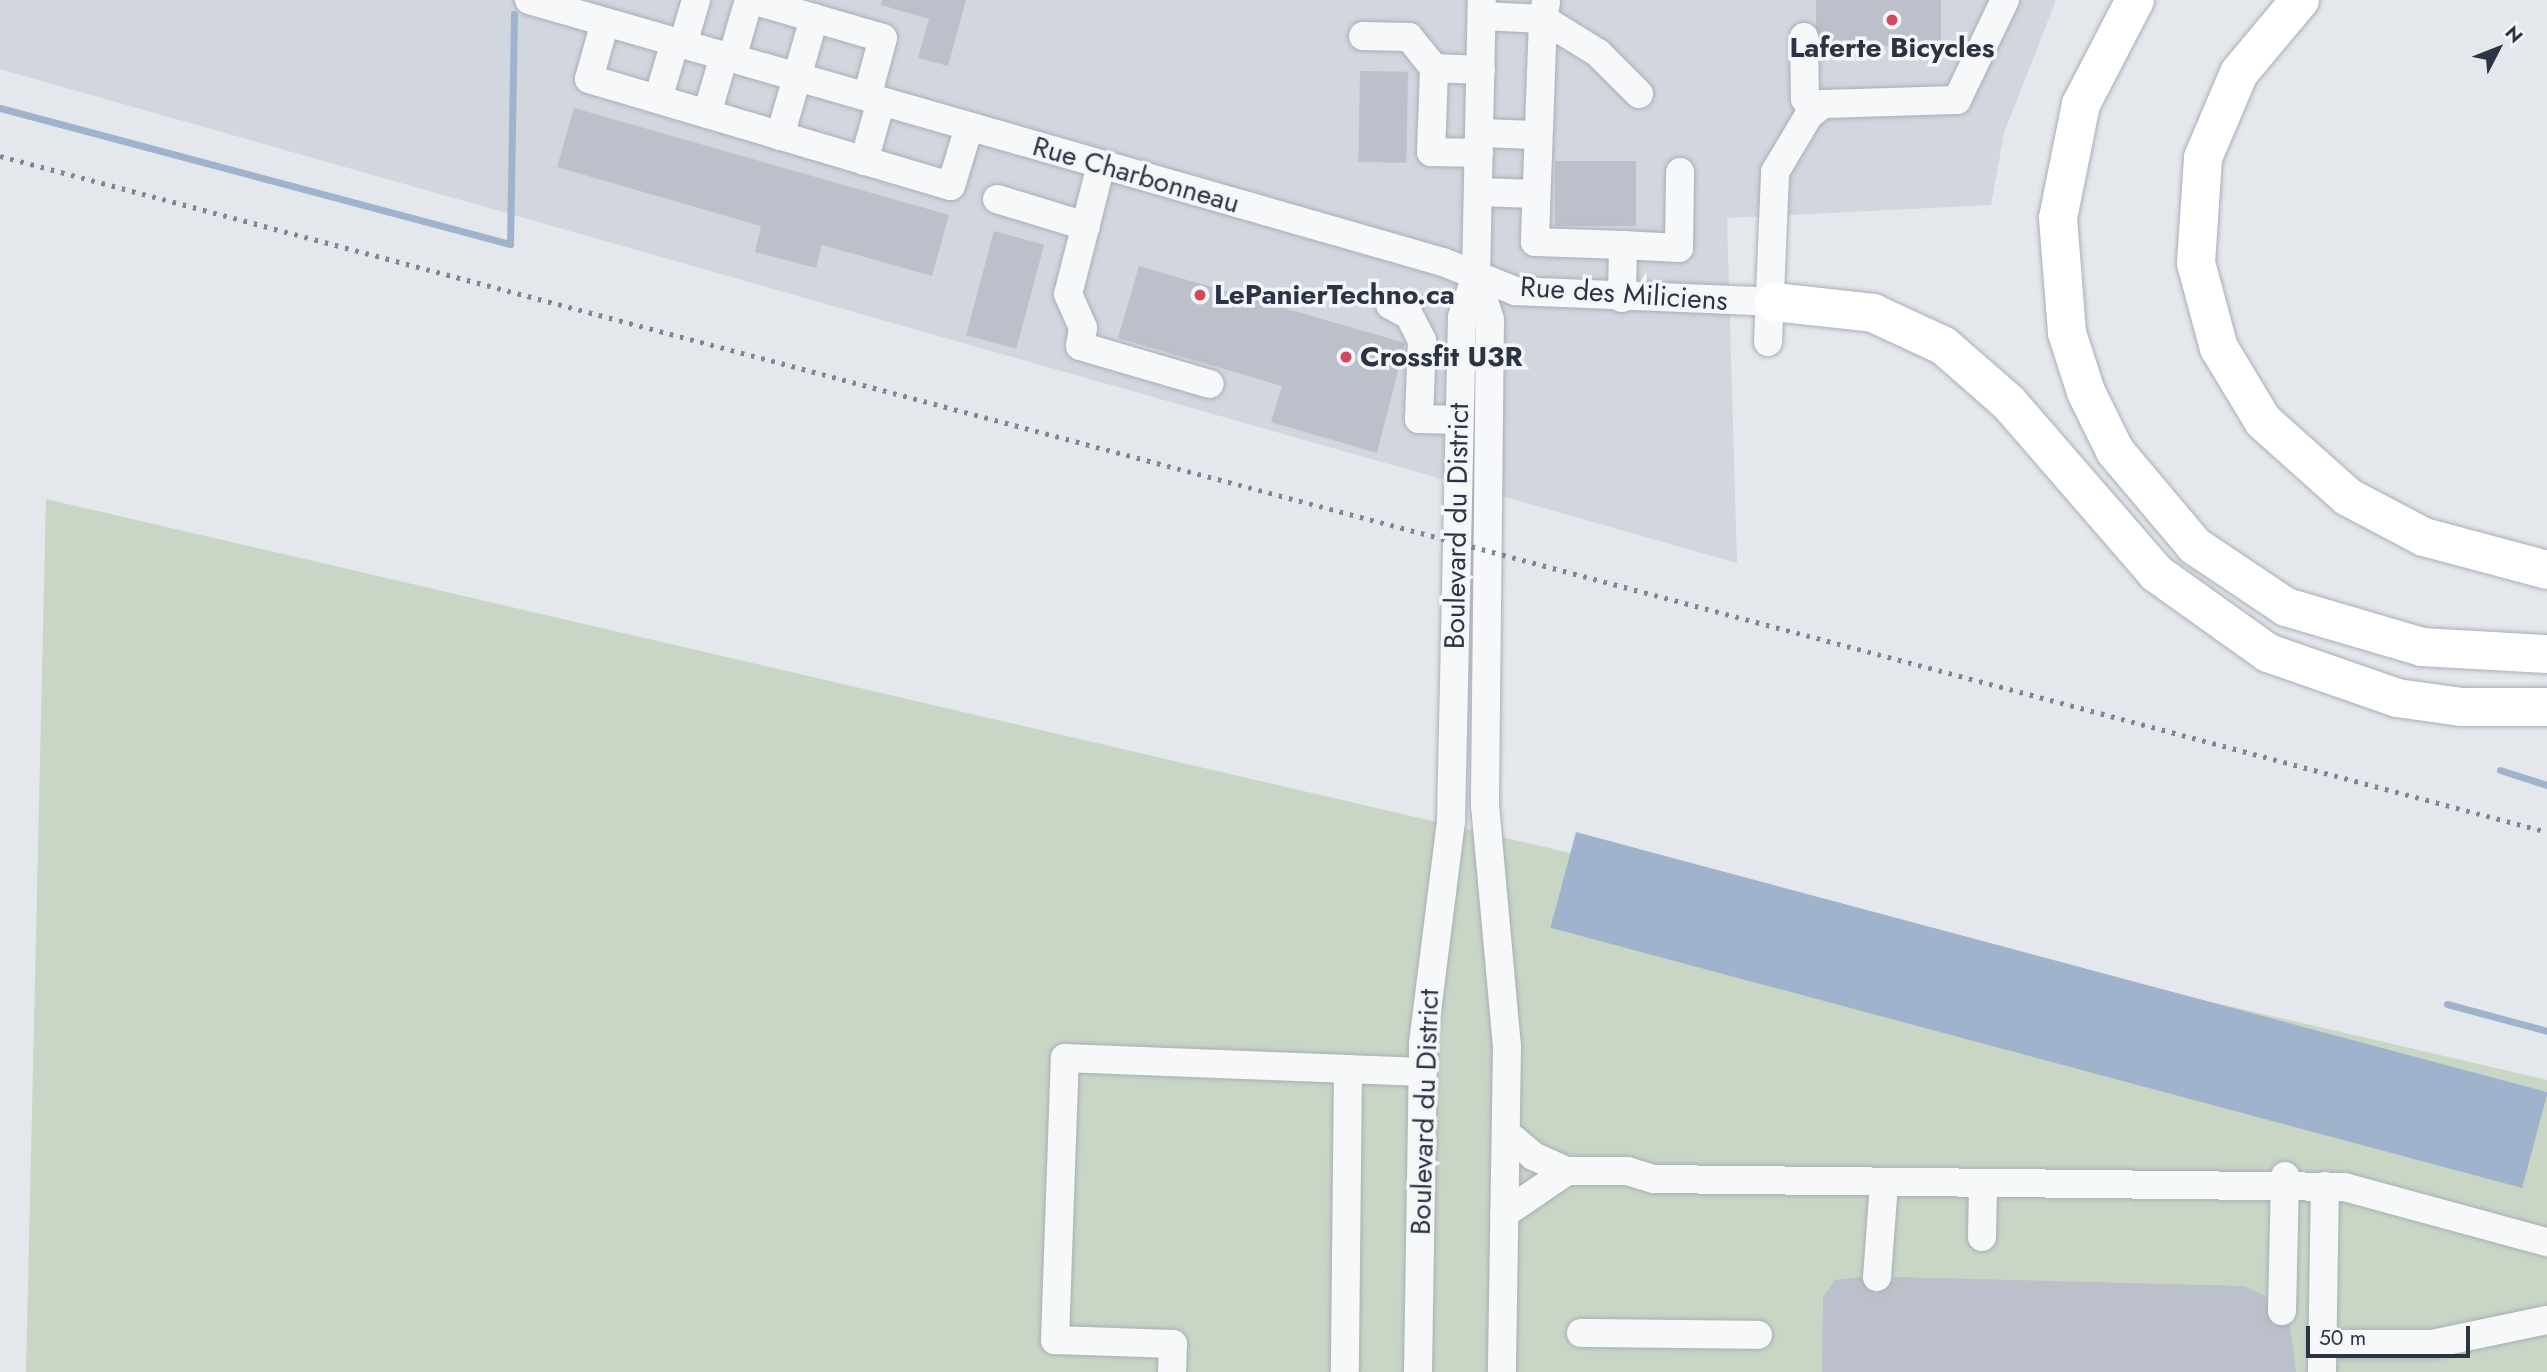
<!DOCTYPE html>
<html>
<head>
<meta charset="utf-8">
<style>
	body { margin:0 }
	#map { position:relative; width:2547px; height:1372px; overflow:hidden; background:#e4e7ec; font-family:Jost,sans-serif }
	div>[style] { position:absolute }
	[style*='--x'] { left:calc(var(--x)*1px); top:calc(var(--y)*1px); width:calc(var(--w)*1px); rotate:calc(var(--a)*1deg) }
	.built>* { inset:0; background:#d2d6de }
	.green>* { inset:0; background:#c9d6c5 }
	.water>* { inset:0; background:#9fb4cc; transform-origin:0 0 }
	.stream>* { height:7px; margin:-3.5px; padding:0 3.5px; transform-origin:3.5px; border-radius:3.5px; background:#9fb4cc }
	.building>* { inset:0; background:#bbc0ca; transform-origin:0 0 }
	.roads { filter:drop-shadow(0 0 2px #a9aeb7) drop-shadow(0 0 2px #a9aeb7) }
	.minor>* { height:28px; margin:-14px; padding:0 14px; transform-origin:14px; border-radius:14px; background:#f7f8fa }
	.highway>* { height:38px; margin:-19px; padding:0 19px; transform-origin:19px; border-radius:19px; background:#fff }
	.rail>* { height:5px; margin-top:-2.5px; transform-origin:0; background:repeating-linear-gradient(90deg,#7d8696 0 3.5px,transparent 0 10.5px) }
	.dots>* { width:19px; height:19px; translate:-50% -50%; box-sizing:border-box; border:4px solid #f4f6f9; border-radius:50% }
	span { translate:-50% -50%; white-space:nowrap; text-align:center; line-height:1.15; -webkit-text-stroke:7px #f4f6f9; paint-order:stroke }
	.poi-label { font-size:28px; color:#2b3445; font-weight:700 }
	.left { translate:0 -50%; text-align:left }
	.street-label { font-size:28px; color:#2b3445 }
	.north { position:absolute; left:2463px; top:14px; width:70px; height:70px; -webkit-text-stroke:5px #f4f6f9; paint-order:stroke; rotate:48deg; font-size:19px; font-weight:700; line-height:28px; text-align:center; color:#2b3445 }
	.north::after { content:''; display:block; margin:auto; width:24px; height:32px; background:#2b3445; clip-path:polygon(50% 0,100% 100%,50% 72%,0 100%) }
	.scale { position:absolute; left:2306px; top:1326px; width:164px; height:32px; box-sizing:border-box; border:4px solid #2b3445; border-top:0; padding-left:9px; font-size:21px; line-height:24px; white-space:nowrap; color:#2b3445; -webkit-text-stroke:5px #f4f6f9; paint-order:stroke }
</style>
</head>
<body>
<div id="map">
	<div class="built">
		<div style="clip-path:polygon(0 0,2056px 0,2004px 133px,1991px 205px,1727px 218px,1737px 563px,0 69px)"></div>
	</div>
	<div class="green">
		<div style="clip-path:polygon(46px 499px,2547px 1080px,2547px 1372px,26px 1372px)"></div>
	</div>
	<div class="water">
		<div style="left:1576px;top:832px;width:1006px;height:99px;rotate:15deg"></div>
	</div>
	<div class="stream">
		<div style="--x:0;--y:108;--w:528;--a:14.93"></div>
		<div style="--x:510;--y:244;--w:230;--a:-89"></div>
		<div style="--x:2500;--y:770;--w:49;--a:17.7"></div>
		<div style="--x:2447;--y:1004;--w:104;--a:15.1"></div>
	</div>
	<div class="building">
		<div style="clip-path:polygon(882px 0,966px 0,948px 66px,918px 58px,929px 19px,881px 5px)"></div>
		<div style="left:1816px;top:0;width:125px;height:46px"></div>
		<div style="left:1360px;top:71px;width:48px;height:91px;rotate:1deg"></div>
		<div style="clip-path:polygon(574px 108px,949px 215px,932px 276px,822px 245px,816px 268px,755px 252px,761px 226px,557px 167px)"></div>
		<div style="left:1555px;top:161px;width:81px;height:65px"></div>
		<div style="left:994px;top:231px;width:52px;height:108px;rotate:15deg"></div>
		<div style="clip-path:polygon(1139px 266px,1405px 343px,1377px 453px,1271px 422px,1282px 386px,1118px 338px)"></div>
		<div style="clip-path:polygon(1860px 1277px,1876px 1294px,1894px 1277px,2244px 1286px,2266px 1296px,2273px 1325px,2290px 1325px,2296px 1372px,1822px 1372px,1823px 1297px,1835px 1280px)"></div>
	</div>
	<div class="roads">
		<div class="minor">
			<div style="--x:529;--y:0;--w:951;--a:16"></div>
			<div style="--x:1443;--y:262;--w:78;--a:21.9"></div>
			<div style="--x:1515;--y:291;--w:259;--a:2.4"></div>
			<div style="--x:752;--y:0;--w:136;--a:16.2"></div>
			<div style="--x:883;--y:38;--w:61;--a:105.2"></div>
			<div style="--x:1482;--y:16;--w:61;--a:2.8"></div>
			<div style="--x:1543;--y:19;--w:17;--a:-80"></div>
			<div style="--x:1543;--y:19;--w:223;--a:92.1"></div>
			<div style="--x:1535;--y:242;--w:88;--a:2"></div>
			<div style="--x:1623;--y:245;--w:53;--a:91.1"></div>
			<div style="--x:1543;--y:19;--w:65;--a:31.7"></div>
			<div style="--x:1598;--y:53;--w:58;--a:45"></div>
			<div style="--x:605;--y:22;--w:59;--a:105.7"></div>
			<div style="--x:589;--y:79;--w:377;--a:16.5"></div>
			<div style="--x:951;--y:186;--w:62;--a:-73"></div>
			<div style="--x:1363;--y:36;--w:46;--a:1.2"></div>
			<div style="--x:1409;--y:37;--w:40;--a:51"></div>
			<div style="--x:1804;--y:37;--w:62;--a:89.1"></div>
			<div style="--x:1805;--y:99;--w:14;--a:56"></div>
			<div style="--x:683;--y:44;--w:46;--a:-73.5"></div>
			<div style="--x:732;--y:58;--w:60;--a:-73.7"></div>
			<div style="--x:658;--y:99;--w:59;--a:-73.4"></div>
			<div style="--x:707;--y:114;--w:60;--a:-73.7"></div>
			<div style="--x:1480;--y:133;--w:57;--a:2"></div>
			<div style="--x:780;--y:136;--w:123;--a:-73.9"></div>
			<div style="--x:1479;--y:153;--w:48;--a:-178.8"></div>
			<div style="--x:1431;--y:152;--w:24;--a:-88"></div>
			<div style="--x:1432;--y:128;--w:60;--a:-88.1"></div>
			<div style="--x:1434;--y:68;--w:47;--a:2.4"></div>
			<div style="--x:864;--y:161;--w:62;--a:-74.2"></div>
			<div style="--x:1101;--y:165;--w:133;--a:104.3"></div>
			<div style="--x:1068;--y:294;--w:37;--a:66"></div>
			<div style="--x:1083;--y:328;--w:18;--a:99"></div>
			<div style="--x:1080;--y:346;--w:135;--a:16.3"></div>
			<div style="--x:1478;--y:192;--w:58;--a:2"></div>
			<div style="--x:997;--y:199;--w:93;--a:16.9"></div>
			<div style="--x:1623;--y:245;--w:56;--a:3.1"></div>
			<div style="--x:1679;--y:248;--w:76;--a:-89.2"></div>
			<div style="--x:1476;--y:276;--w:46;--a:72.3"></div>
			<div style="--x:1490;--y:320;--w:485;--a:90.6"></div>
			<div style="--x:1485;--y:805;--w:242;--a:84.8"></div>
			<div style="--x:1507;--y:1046;--w:326;--a:90.9"></div>
			<div style="--x:1390;--y:305;--w:21;--a:28"></div>
			<div style="--x:1409;--y:315;--w:28;--a:63"></div>
			<div style="--x:1422;--y:340;--w:79;--a:92.2"></div>
			<div style="--x:1419;--y:419;--w:40;--a:1.4"></div>
			<div style="--x:1768;--y:342;--w:170;--a:-87.6"></div>
			<div style="--x:1775;--y:172;--w:66;--a:-59.2"></div>
			<div style="--x:1809;--y:115;--w:18;--a:-38"></div>
			<div style="--x:1823;--y:104;--w:134;--a:-1.7"></div>
			<div style="--x:1957;--y:100;--w:111;--a:-64.4"></div>
			<div style="--x:1348;--y:1069;--w:74;--a:2.3"></div>
			<div style="--x:1506;--y:1133;--w:35;--a:40"></div>
			<div style="--x:1533;--y:1156;--w:37;--a:24"></div>
			<div style="--x:1567;--y:1171;--w:60;--a:0"></div>
			<div style="--x:1627;--y:1171;--w:28;--a:17"></div>
			<div style="--x:1654;--y:1179;--w:690;--a:0.66"></div>
			<div style="--x:2344;--y:1187;--w:210;--a:15.2"></div>
			<div style="--x:1504;--y:1214;--w:76;--a:-34.3"></div>
			<div style="--x:1982;--y:1237;--w:53;--a:-88.9"></div>
			<div style="--x:1877;--y:1277;--w:94;--a:-85.7"></div>
			<div style="--x:2282;--y:1311;--w:135;--a:-88.7"></div>
			<div style="--x:1581;--y:1333;--w:177;--a:0.6"></div>
			<div style="--x:2322;--y:1344;--w:110;--a:0"></div>
			<div style="--x:2432;--y:1344;--w:117;--a:-11.8"></div>
			<div style="--x:1172;--y:1372;--w:28;--a:-88"></div>
			<div style="--x:1173;--y:1344;--w:118;--a:-178.1"></div>
			<div style="--x:1055;--y:1340;--w:282;--a:-88"></div>
			<div style="--x:1065;--y:1058;--w:283;--a:2.2"></div>
			<div style="--x:1348;--y:1069;--w:303;--a:90.6"></div>
			<div style="--x:1418;--y:1372;--w:329;--a:-89.1"></div>
			<div style="--x:1423;--y:1043;--w:225;--a:-82.8"></div>
			<div style="--x:1451;--y:820;--w:503;--a:-88.75"></div>
			<div style="--x:1462;--y:317;--w:43;--a:-71.1"></div>
			<div style="--x:1476;--y:276;--w:276;--a:-88.8"></div>
			<div style="--x:2322;--y:1372;--w:186;--a:-89.1"></div>
		</div>
		<div class="highway">
			<div style="--x:2135;--y:0;--w:117;--a:117.4"></div>
			<div style="--x:2081;--y:104;--w:116;--a:101.4"></div>
			<div style="--x:2058;--y:218;--w:115;--a:85.5"></div>
			<div style="--x:2067;--y:333;--w:62;--a:72.1"></div>
			<div style="--x:2086;--y:392;--w:66;--a:63.8"></div>
			<div style="--x:2115;--y:451;--w:124;--a:49.9"></div>
			<div style="--x:2195;--y:546;--w:110;--a:33.8"></div>
			<div style="--x:2286;--y:607;--w:142;--a:16.4"></div>
			<div style="--x:2422;--y:647;--w:125;--a:3.2"></div>
			<div style="--x:2300;--y:0;--w:95;--a:129.9"></div>
			<div style="--x:2239;--y:73;--w:92;--a:113"></div>
			<div style="--x:2203;--y:158;--w:105;--a:93.8"></div>
			<div style="--x:2196;--y:263;--w:88;--a:74.9"></div>
			<div style="--x:2219;--y:348;--w:85;--a:58.9"></div>
			<div style="--x:2263;--y:421;--w:114;--a:41.8"></div>
			<div style="--x:2348;--y:497;--w:86;--a:27.8"></div>
			<div style="--x:2424;--y:537;--w:127;--a:15"></div>
			<div style="--x:1774;--y:302;--w:100;--a:6.3"></div>
			<div style="--x:1873;--y:313;--w:78;--a:24.9"></div>
			<div style="--x:1944;--y:346;--w:86;--a:41.2"></div>
			<div style="--x:2009;--y:403;--w:225;--a:49.1"></div>
			<div style="--x:2156;--y:573;--w:138;--a:35.5"></div>
			<div style="--x:2268;--y:653;--w:137;--a:19.2"></div>
			<div style="--x:2397;--y:698;--w:66;--a:7.9"></div>
			<div style="--x:2462;--y:707;--w:85;--a:0"></div>
		</div>
	</div>
	<div class="rail">
		<div style="--x:0;--y:156;--w:2635;--a:14.86"></div>
	</div>
	<div class="dots">
		<div style="left:1892px;top:20px;background:#d1495b"></div>
		<div style="left:1200px;top:295px;background:#d1495b"></div>
		<div style="left:1346px;top:357px;background:#d1495b"></div>
	</div>
	<div class="poi-label">
		<span style="left:1892px;top:48px">Laferte Bicycles</span>
		<span class="left" style="left:1214px;top:295px">LePanierTechno.ca</span>
		<span class="left" style="left:1360px;top:357px">Crossfit U3R</span>
	</div>
	<div class="street-label">
		<span style="left:1136px;top:175px;rotate:16deg">Rue Charbonneau</span>
		<span style="left:1624px;top:294px;rotate:4deg">Rue des Miliciens</span>
		<span style="left:1457px;top:526px;rotate:-89deg">Boulevard du District</span>
		<span style="left:1425px;top:1112px;rotate:-88deg">Boulevard du District</span>
	</div>
	<div class="north">N</div>
	<div class="scale">50 m</div>
</div>
</body>
</html>
